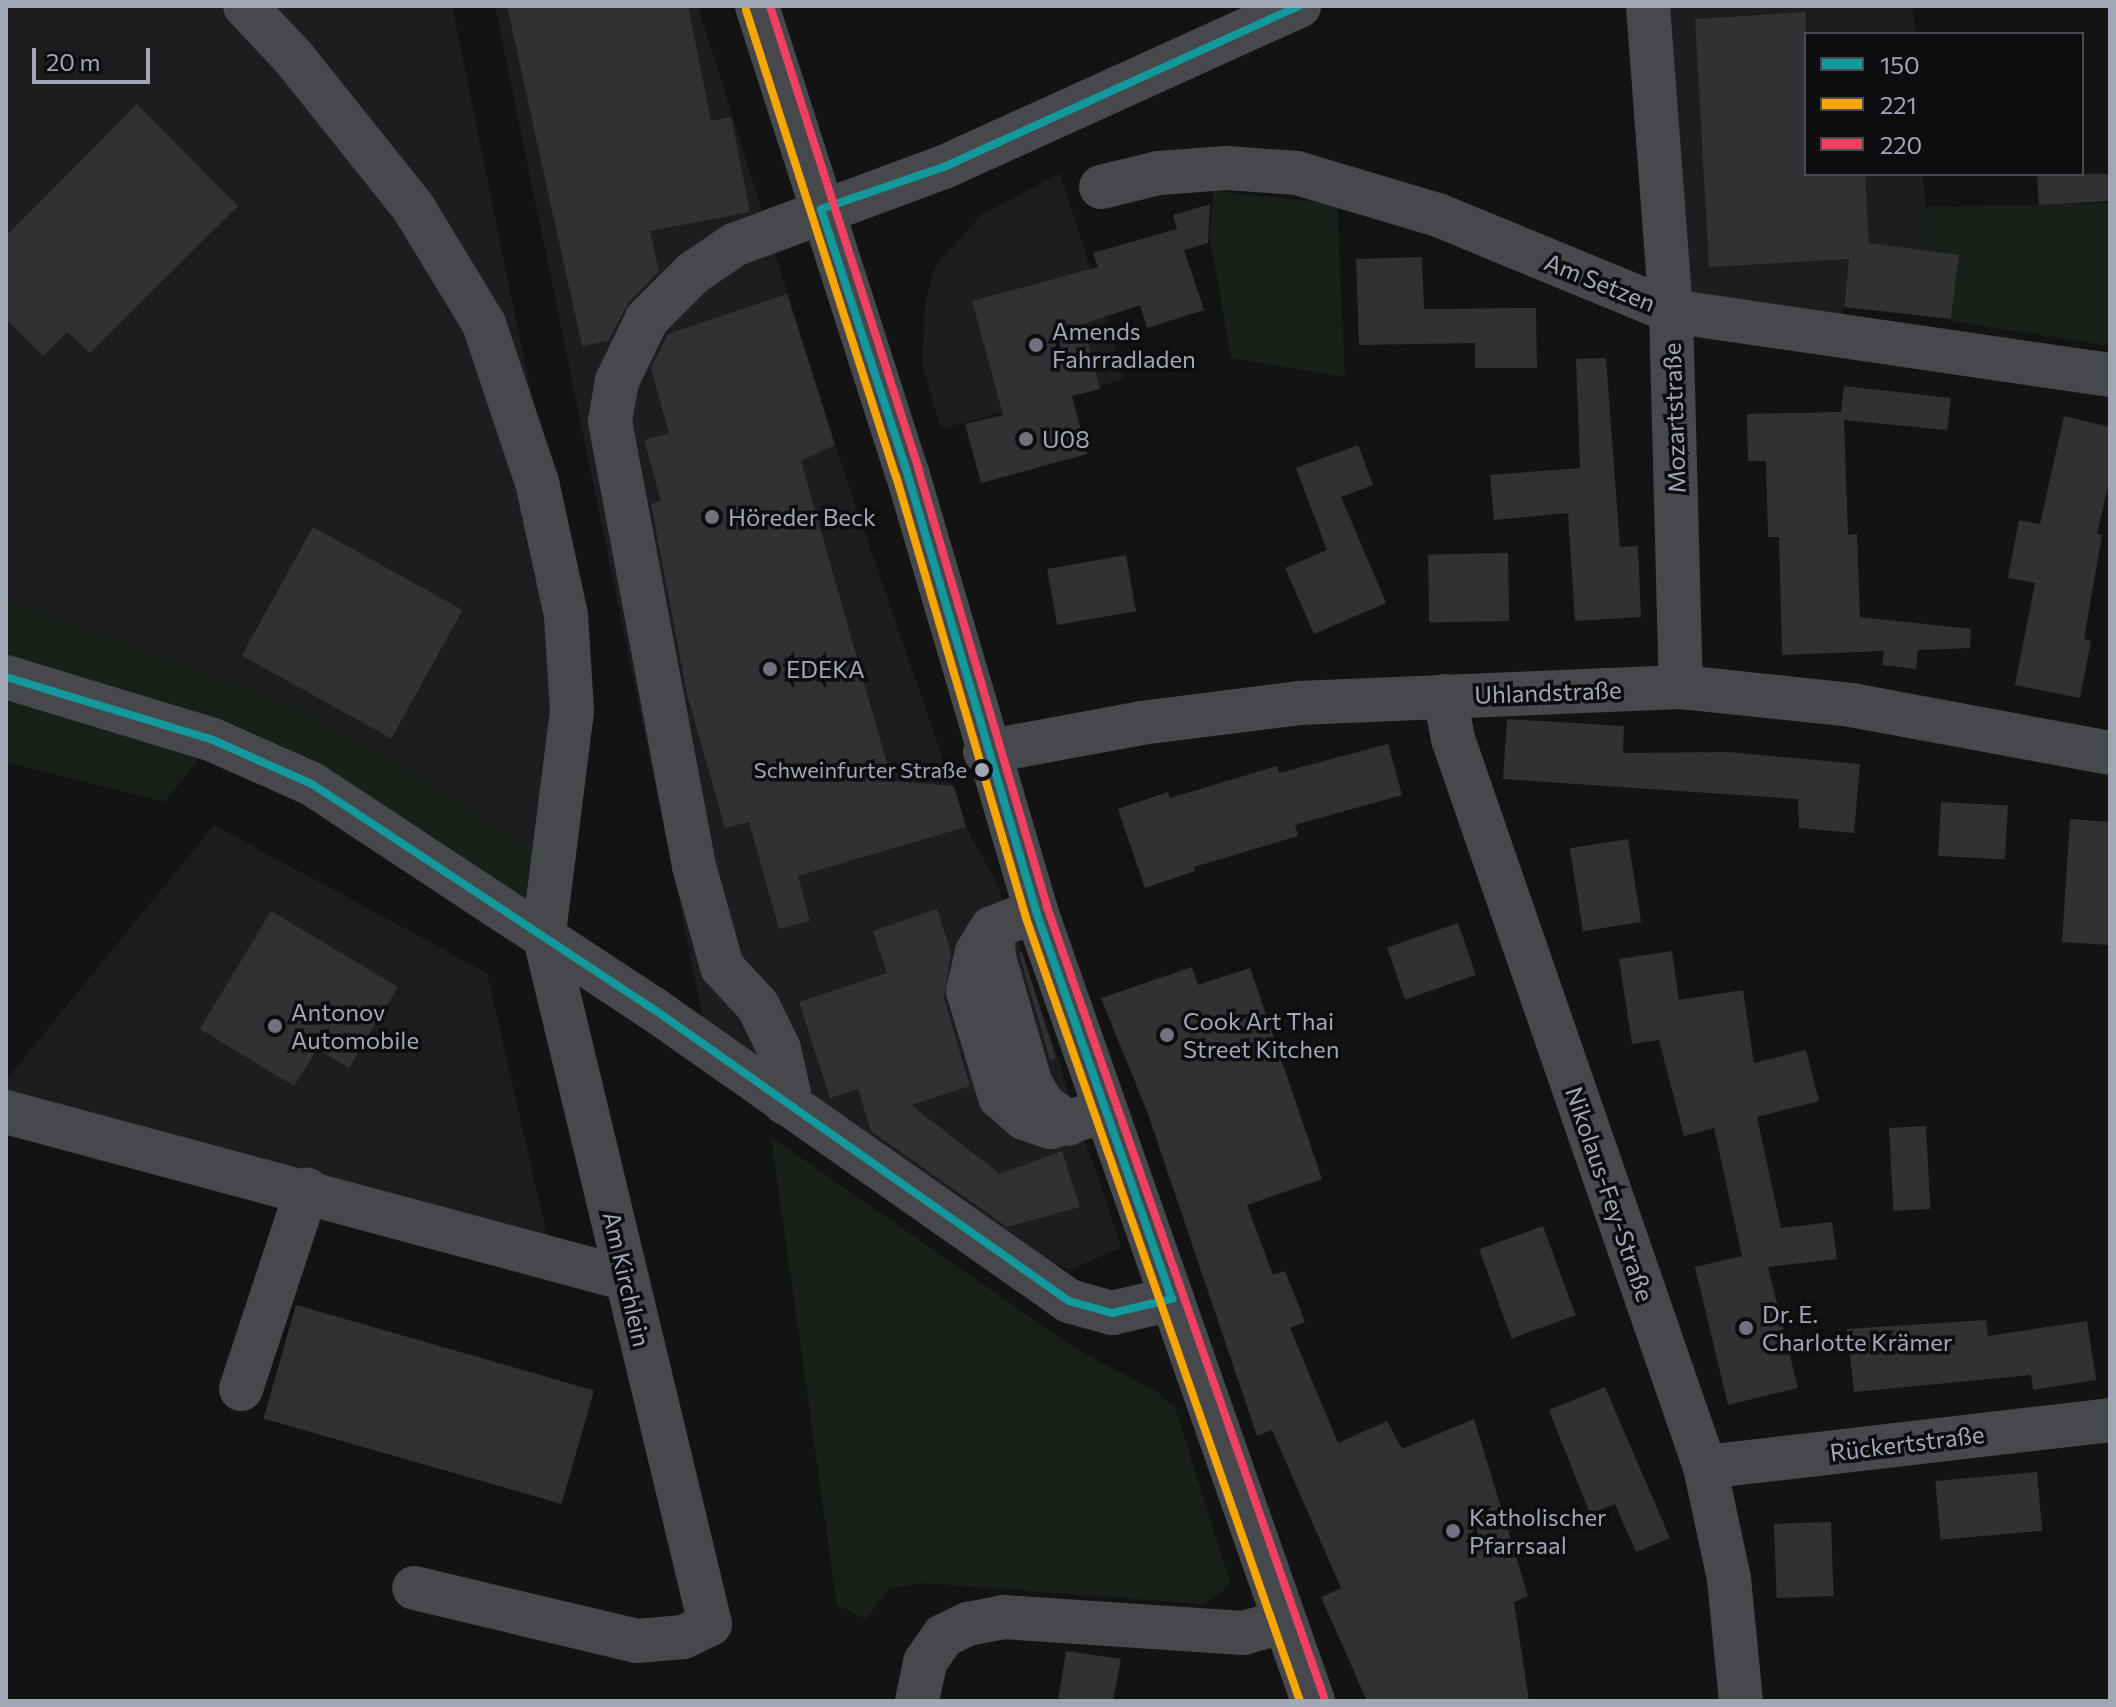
<!DOCTYPE html>
<html>
<head>
<meta charset="utf-8">
<style>
	body { margin:0 }
	#map { position:relative; width:2116px; height:1707px; overflow:hidden; background:#131313; font-family:Commissioner,sans-serif }
	div>[style] { position:absolute }
	[style*='--x'] { left:calc(var(--x)*1px); top:calc(var(--y)*1px); width:calc(var(--w)*1px); rotate:calc(var(--a)*1deg) }
	.built>* { inset:0; background:#1d1d1f }
	.green>* { inset:0; background:#19201a }
	.building>* { inset:0; background:#313133; transform-origin:0 0 }
	.minor>* { height:44px; margin:-22px; padding:0 22px; transform-origin:22px; border-radius:22px; background:#47484c }
	.bus-1>* { height:8px; margin:-4px; padding:0 4px; transform-origin:4px; border-radius:4px; background:#13989c }
	.bus-2>* { height:8px; margin:-4px; padding:0 4px; transform-origin:4px; border-radius:4px; background:#f7a600 }
	.bus-3>* { height:8px; margin:-4px; padding:0 4px; transform-origin:4px; border-radius:4px; background:#f24062 }
	.dots>* { width:22px; height:22px; translate:-50% -50%; box-sizing:border-box; border:4px solid #0d0d0f; border-radius:50% }
	span { translate:-50% -50%; white-space:nowrap; text-align:center; line-height:1.15; -webkit-text-stroke:7px #0d0d0f; paint-order:stroke }
	.bus-label { font-size:22px; color:#a2a7b6 }
	.right { translate:-100% -50%; text-align:right }
	.street-label { font-size:24px; color:#a2a7b6 }
	.poi-label { font-size:24px; color:#a2a7b6 }
	.left { translate:0 -50%; text-align:left }
	.frame { position:absolute; inset:0; border:8px solid #a2a7b6; pointer-events:none }
	.legend { position:absolute; left:1804px; top:32px; width:280px; height:144px; box-sizing:border-box; background:#0d0d0f; border:2px solid #494b52; margin:0; padding:10px 14px; list-style:none; font-size:24px; color:#a2a7b6 }
	.legend li { display:flex; align-items:center; gap:16px; height:40px }
	.legend b { width:40px; border:2px solid #494b52 }
	.scale { position:absolute; left:32px; top:48px; width:118px; height:36px; box-sizing:border-box; border:4px solid #a2a7b6; border-top:0; padding-left:10px; font-size:24px; line-height:28px; white-space:nowrap; color:#a2a7b6; -webkit-text-stroke:6px #0d0d0f; paint-order:stroke }
</style>
</head>
<body>
<div id="map">
	<div class="built">
		<div style="clip-path:polygon(6px 6px,452px 6px,580px 632px,555px 865px,404px 767px,293px 706px,6px 600px)"></div>
		<div style="clip-path:polygon(495px 6px,698px 6px,835px 445px,966px 827px,996px 882px,1022px 952px,1121px 1248px,1069px 1270px,1005px 1239px,704px 1023px)"></div>
		<div style="clip-path:polygon(1644px 6px,1913px 6px,1915px 34px,1806px 34px,1806px 174px,1923px 174px,1929px 252px,1851px 241px,1840px 334px,1673px 309px)"></div>
		<div style="clip-path:polygon(1060px 173px,1125px 379px,941px 429px,922px 364px,925px 303px,935px 266px,982px 214px)"></div>
		<div style="clip-path:polygon(214px 825px,487px 973px,550px 1248px,6px 1101px,6px 1080px)"></div>
	</div>
	<div class="green">
		<div style="clip-path:polygon(1213px 191px,1337px 204px,1345px 377px,1231px 358px,1210px 238px)"></div>
		<div style="clip-path:polygon(2110px 203px,2110px 346px,1951px 321px,1959px 256px,1929px 252px,1925px 207px)"></div>
		<div style="clip-path:polygon(6px 600px,293px 706px,404px 767px,555px 865px,544px 933px,213px 740px,165px 802px,6px 762px,6px 701px,49px 712px,6px 656px)"></div>
		<div style="clip-path:polygon(771px 1137px,1079px 1351px,1155px 1390px,1175px 1408px,1230px 1582px,1219px 1595px,1201px 1604px,925px 1583px,889px 1588px,866px 1619px,837px 1605px)"></div>
	</div>
	<div class="building">
		<div style="clip-path:polygon(507px 6px,688px 6px,711px 121px,731px 117px,750px 212px,650px 231px,659px 271px,629px 302px,608px 341px,582px 346px)"></div>
		<div style="clip-path:polygon(1806px 12px,1806px 174px,1865px 174px,1869px 243px,1959px 255px,1951px 319px,1844px 307px,1849px 259px,1709px 267px,1695px 19px)"></div>
		<div style="clip-path:polygon(137px 104px,238px 206px,90px 353px,67px 332px,43px 356px,6px 319px,6px 236px)"></div>
		<div style="clip-path:polygon(2037px 174px,2110px 174px,2110px 201px,2039px 205px)"></div>
		<div style="clip-path:polygon(1210px 204px,1208px 243px,1184px 250px,1204px 310px,1147px 328px,1140px 305px,1083px 324px,1100px 389px,1072px 396px,1087px 454px,981px 483px,965px 424px,1003px 415px,972px 301px,1098px 267px,1093px 253px,1177px 229px,1173px 215px)"></div>
		<div style="clip-path:polygon(1422px 257px,1424px 309px,1536px 308px,1537px 368px,1475px 368px,1475px 343px,1359px 345px,1356px 259px)"></div>
		<div style="clip-path:polygon(787px 294px,835px 445px,801px 461px,892px 781px,954px 786px,966px 827px,798px 876px,810px 921px,779px 929px,749px 822px,725px 828px,687px 694px,651px 504px,661px 501px,644px 440px,669px 433px,651px 368px,668px 334px)"></div>
		<div style="clip-path:polygon(1606px 358px,1620px 547px,1638px 546px,1641px 617px,1575px 621px,1568px 513px,1494px 520px,1490px 475px,1580px 468px,1576px 359px)"></div>
		<div style="clip-path:polygon(1844px 386px,1951px 398px,1947px 430px,1844px 420px,1848px 535px,1857px 534px,1860px 617px,1971px 629px,1970px 648px,1918px 650px,1916px 669px,1882px 665px,1884px 651px,1782px 655px,1779px 537px,1768px 537px,1766px 461px,1748px 461px,1747px 414px,1841px 412px)"></div>
		<div style="clip-path:polygon(2064px 416px,2110px 427px,2110px 478px,2097px 534px,2102px 535px,2084px 639px,2091px 641px,2080px 698px,2015px 685px,2035px 583px,2008px 578px,2019px 520px,2040px 524px)"></div>
		<div style="clip-path:polygon(1358px 445px,1373px 485px,1341px 497px,1386px 603px,1314px 634px,1285px 568px,1327px 550px,1296px 468px)"></div>
		<div style="left:313px;top:527px;width:171px;height:147px;rotate:29deg"></div>
		<div style="left:1508px;top:553px;width:68px;height:80px;rotate:89deg"></div>
		<div style="left:1126px;top:555px;width:57px;height:80px;rotate:80deg"></div>
		<div style="clip-path:polygon(1507px 719px,1624px 726px,1623px 753px,1728px 752px,1860px 764px,1854px 833px,1799px 828px,1798px 799px,1503px 779px)"></div>
		<div style="clip-path:polygon(1388px 744px,1402px 795px,1295px 825px,1298px 836px,1194px 867px,1195px 871px,1145px 888px,1118px 809px,1168px 792px,1170px 798px,1277px 766px,1279px 773px)"></div>
		<div style="left:1941px;top:802px;width:67px;height:54px;rotate:3deg"></div>
		<div style="clip-path:polygon(2070px 819px,2110px 822px,2110px 945px,2062px 942px)"></div>
		<div style="left:1628px;top:839px;width:84px;height:59px;rotate:81deg"></div>
		<div style="clip-path:polygon(937px 909px,951px 952px,944px 998px,970px 1086px,911px 1105px,1000px 1174px,1062px 1151px,1080px 1207px,1007px 1227px,871px 1131px,858px 1089px,830px 1098px,799px 1002px,887px 973px,873px 931px)"></div>
		<div style="clip-path:polygon(271px 911px,398px 987px,349px 1068px,317px 1049px,294px 1086px,200px 1029px)"></div>
		<div style="left:1458px;top:923px;width:55px;height:75px;rotate:71deg"></div>
		<div style="clip-path:polygon(1672px 951px,1679px 1000px,1743px 990px,1754px 1063px,1806px 1050px,1819px 1101px,1757px 1117px,1781px 1228px,1832px 1222px,1837px 1259px,1768px 1267px,1798px 1388px,1728px 1405px,1695px 1267px,1742px 1256px,1714px 1128px,1684px 1136px,1659px 1040px,1632px 1044px,1619px 959px)"></div>
		<div style="clip-path:polygon(1022px 952px,1056px 1058px,1050px 1060px,1019px 953px)"></div>
		<div style="clip-path:polygon(1192px 967px,1198px 985px,1250px 968px,1322px 1179px,1247px 1205px,1273px 1275px,1285px 1271px,1305px 1322px,1290px 1328px,1338px 1443px,1387px 1421px,1402px 1449px,1474px 1419px,1528px 1596px,1514px 1602px,1529px 1701px,1367px 1701px,1321px 1597px,1341px 1588px,1272px 1430px,1257px 1436px,1148px 1114px,1101px 998px)"></div>
		<div style="left:1926px;top:1126px;width:83px;height:37px;rotate:87deg"></div>
		<div style="left:1543px;top:1226px;width:95px;height:68px;rotate:70deg"></div>
		<div style="left:296px;top:1305px;width:310px;height:118px;rotate:16deg"></div>
		<div style="clip-path:polygon(1986px 1320px,1988px 1336px,2087px 1321px,2096px 1380px,2033px 1390px,2031px 1375px,1854px 1392px,1847px 1329px)"></div>
		<div style="clip-path:polygon(1605px 1387px,1670px 1538px,1636px 1552px,1615px 1504px,1590px 1514px,1549px 1410px)"></div>
		<div style="left:2037px;top:1472px;width:59px;height:102px;rotate:85deg"></div>
		<div style="left:1831px;top:1522px;width:74px;height:57px;rotate:88deg"></div>
		<div style="clip-path:polygon(1066px 1651px,1121px 1659px,1113px 1701px,1058px 1701px)"></div>
	</div>
	<div class="minor">
		<div style="--x:245;--y:6;--w:71;--a:46.7"></div>
		<div style="--x:294;--y:58;--w:191;--a:51.4"></div>
		<div style="--x:413;--y:207;--w:137;--a:58.7"></div>
		<div style="--x:484;--y:324;--w:167;--a:71.5"></div>
		<div style="--x:537;--y:482;--w:136;--a:77.7"></div>
		<div style="--x:566;--y:615;--w:96;--a:86.4"></div>
		<div style="--x:572;--y:711;--w:225;--a:97.2"></div>
		<div style="--x:544;--y:934;--w:710;--a:76.47"></div>
		<div style="--x:710;--y:1624;--w:30;--a:154"></div>
		<div style="--x:683;--y:1637;--w:46;--a:175"></div>
		<div style="--x:637;--y:1641;--w:229;--a:-166.6"></div>
		<div style="--x:757;--y:6;--w:490;--a:72.2"></div>
		<div style="--x:907;--y:472;--w:458;--a:73.6"></div>
		<div style="--x:1036;--y:911;--w:837;--a:70.68"></div>
		<div style="--x:1648;--y:6;--w:306;--a:85.7"></div>
		<div style="--x:1671;--y:311;--w:376;--a:88.5"></div>
		<div style="--x:1101;--y:187;--w:60;--a:-13.6"></div>
		<div style="--x:1159;--y:173;--w:68;--a:-4.2"></div>
		<div style="--x:1227;--y:168;--w:70;--a:4.1"></div>
		<div style="--x:1297;--y:173;--w:147;--a:16.6"></div>
		<div style="--x:1438;--y:215;--w:252;--a:22.4"></div>
		<div style="--x:1671;--y:311;--w:444;--a:8.3"></div>
		<div style="--x:6;--y:677;--w:216;--a:16.9"></div>
		<div style="--x:213;--y:740;--w:108;--a:24"></div>
		<div style="--x:312;--y:784;--w:407;--a:33.4"></div>
		<div style="--x:652;--y:1008;--w:510;--a:35.09"></div>
		<div style="--x:1069;--y:1301;--w:45;--a:15.6"></div>
		<div style="--x:1112;--y:1313;--w:62;--a:-13.1"></div>
		<div style="--x:1445;--y:696;--w:44;--a:79.5"></div>
		<div style="--x:1453;--y:739;--w:770;--a:70.91"></div>
		<div style="--x:1705;--y:1467;--w:115;--a:77.9"></div>
		<div style="--x:1729;--y:1579;--w:123;--a:84.4"></div>
		<div style="--x:985;--y:752;--w:159;--a:-10.5"></div>
		<div style="--x:1141;--y:723;--w:159;--a:-7.2"></div>
		<div style="--x:1299;--y:703;--w:382;--a:-2.4"></div>
		<div style="--x:1681;--y:687;--w:171;--a:6"></div>
		<div style="--x:1851;--y:705;--w:263;--a:10.5"></div>
		<div style="--x:1036;--y:911;--w:47;--a:158.9"></div>
		<div style="--x:992;--y:928;--w:28;--a:122"></div>
		<div style="--x:977;--y:952;--w:40;--a:103"></div>
		<div style="--x:968;--y:991;--w:111;--a:73.2"></div>
		<div style="--x:1000;--y:1097;--w:32;--a:41"></div>
		<div style="--x:1024;--y:1118;--w:28;--a:19"></div>
		<div style="--x:1050;--y:1127;--w:55;--a:-15.8"></div>
		<div style="--x:992;--y:928;--w:29;--a:86"></div>
		<div style="--x:994;--y:957;--w:133;--a:73.9"></div>
		<div style="--x:1031;--y:1085;--w:24;--a:57"></div>
		<div style="--x:1044;--y:1105;--w:31;--a:37"></div>
		<div style="--x:785;--y:1103;--w:11;--a:-68"></div>
		<div style="--x:789;--y:1093;--w:45;--a:-102.8"></div>
		<div style="--x:779;--y:1049;--w:48;--a:-116"></div>
		<div style="--x:758;--y:1006;--w:53;--a:-132.7"></div>
		<div style="--x:722;--y:967;--w:105;--a:-105.5"></div>
		<div style="--x:694;--y:866;--w:453;--a:-100.7"></div>
		<div style="--x:610;--y:421;--w:41;--a:-80.1"></div>
		<div style="--x:617;--y:381;--w:69;--a:-64.2"></div>
		<div style="--x:647;--y:319;--w:65;--a:-45"></div>
		<div style="--x:693;--y:273;--w:50;--a:-34.3"></div>
		<div style="--x:734;--y:245;--w:224;--a:-20.4"></div>
		<div style="--x:944;--y:167;--w:390;--a:-24.4"></div>
		<div style="--x:6;--y:1112;--w:643;--a:15.05"></div>
		<div style="--x:241;--y:1389;--w:210;--a:-71.7"></div>
		<div style="--x:1705;--y:1467;--w:408;--a:-6.6"></div>
		<div style="--x:917;--y:1701;--w:40;--a:-78"></div>
		<div style="--x:925;--y:1662;--w:32;--a:-55"></div>
		<div style="--x:943;--y:1636;--w:28;--a:-26"></div>
		<div style="--x:968;--y:1624;--w:36;--a:-11"></div>
		<div style="--x:1003;--y:1617;--w:241;--a:3.8"></div>
		<div style="--x:1243;--y:1633;--w:41;--a:-15.4"></div>
	</div>
	<div class="bus-1">
		<div style="--x:821;--y:209;--w:277;--a:71.9"></div>
		<div style="--x:907;--y:472;--w:458;--a:73.6"></div>
		<div style="--x:1036;--y:911;--w:411;--a:70.7"></div>
		<div style="--x:821;--y:209;--w:130;--a:-18.9"></div>
		<div style="--x:944;--y:167;--w:390;--a:-24.4"></div>
		<div style="--x:6;--y:677;--w:216;--a:16.9"></div>
		<div style="--x:213;--y:740;--w:108;--a:24"></div>
		<div style="--x:312;--y:784;--w:407;--a:33.4"></div>
		<div style="--x:652;--y:1008;--w:510;--a:35.09"></div>
		<div style="--x:1069;--y:1301;--w:45;--a:15.6"></div>
		<div style="--x:1112;--y:1313;--w:62;--a:-13.1"></div>
	</div>
	<div class="bus-2">
		<div style="--x:746;--y:10;--w:490;--a:72.2"></div>
		<div style="--x:896;--y:476;--w:458;--a:73.6"></div>
		<div style="--x:1025;--y:915;--w:833;--a:70.72"></div>
	</div>
	<div class="bus-3">
		<div style="--x:770;--y:6;--w:485;--a:72.2"></div>
		<div style="--x:918;--y:468;--w:458;--a:73.6"></div>
		<div style="--x:1047;--y:907;--w:837;--a:70.68"></div>
	</div>
	<div class="dots">
		<div style="left:1036px;top:345px;background:#70737d"></div>
		<div style="left:1026px;top:439px;background:#70737d"></div>
		<div style="left:712px;top:517px;background:#70737d"></div>
		<div style="left:770px;top:669px;background:#70737d"></div>
		<div style="left:982px;top:770px;background:#a2a7b6"></div>
		<div style="left:275px;top:1026px;background:#70737d"></div>
		<div style="left:1167px;top:1035px;background:#70737d"></div>
		<div style="left:1746px;top:1328px;background:#70737d"></div>
		<div style="left:1453px;top:1531px;background:#70737d"></div>
	</div>
	<div class="bus-label">
		<span class="right" style="left:967px;top:770px">Schweinfurter Straße</span>
	</div>
	<div class="street-label">
		<span style="left:1600px;top:282px;rotate:22deg">Am Setzen</span>
		<span style="left:1674px;top:418px;rotate:-92deg">Mozartstraße</span>
		<span style="left:1548px;top:692px;rotate:-2deg">Uhlandstraße</span>
		<span style="left:1610px;top:1194px;rotate:71deg">Nikolaus-Fey-Straße</span>
		<span style="left:627px;top:1279px;rotate:77deg">Am Kirchlein</span>
		<span style="left:1907px;top:1443px;rotate:-7deg">Rückertstraße</span>
	</div>
	<div class="poi-label">
		<span class="left" style="left:1052px;top:345px">Amends<br>Fahrradladen</span>
		<span class="left" style="left:1042px;top:439px">U08</span>
		<span class="left" style="left:728px;top:517px">Höreder Beck</span>
		<span class="left" style="left:786px;top:669px">EDEKA</span>
		<span class="left" style="left:291px;top:1026px">Antonov<br>Automobile</span>
		<span class="left" style="left:1183px;top:1035px">Cook Art Thai<br>Street Kitchen</span>
		<span class="left" style="left:1762px;top:1328px">Dr. E.<br>Charlotte Krämer</span>
		<span class="left" style="left:1469px;top:1531px">Katholischer<br>Pfarrsaal</span>
	</div>
	<div class="frame"></div>
	<ul class="legend">
	<li><b style="height:10px;background:#13989c"></b>150</li>
	<li><b style="height:10px;background:#f7a600"></b>221</li>
	<li><b style="height:10px;background:#f24062"></b>220</li>
	</ul>
	<div class="scale">20 m</div>
</div>
</body>
</html>
